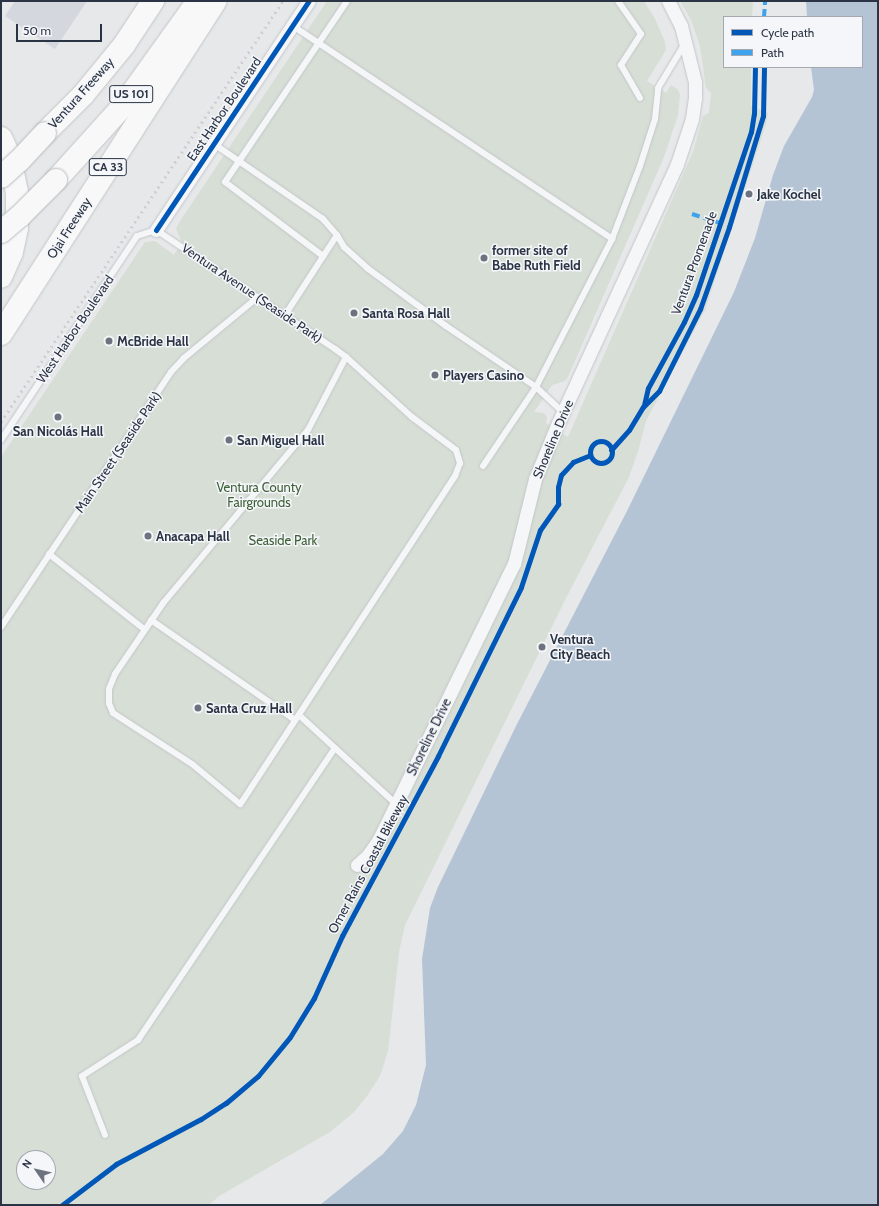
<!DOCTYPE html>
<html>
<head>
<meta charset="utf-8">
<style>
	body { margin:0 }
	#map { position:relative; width:879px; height:1206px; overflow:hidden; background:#e6e8ea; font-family:Cabin,sans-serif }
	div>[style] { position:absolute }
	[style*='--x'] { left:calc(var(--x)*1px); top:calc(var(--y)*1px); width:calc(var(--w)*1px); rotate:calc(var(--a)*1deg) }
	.built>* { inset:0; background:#d4d7dd }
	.green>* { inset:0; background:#d6ded6 }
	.water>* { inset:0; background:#b4c4d5 }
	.roads { filter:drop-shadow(0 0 1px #c4c6c8) drop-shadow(0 0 1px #c4c6c8) }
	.lane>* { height:6px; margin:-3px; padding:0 3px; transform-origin:3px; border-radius:3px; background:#f5f6f7 }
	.street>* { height:13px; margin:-6.5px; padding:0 6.5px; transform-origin:6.5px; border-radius:6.5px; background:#f5f6f7 }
	.highway>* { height:22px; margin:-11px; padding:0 11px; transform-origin:11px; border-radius:11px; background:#f8f8f8 }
	.rail>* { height:3px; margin-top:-1.5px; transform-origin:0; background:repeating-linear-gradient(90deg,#cecfd2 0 2px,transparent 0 6px) }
	.bridges { filter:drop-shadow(0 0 1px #b8bbbf) drop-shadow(0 0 1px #b8bbbf) }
	.highway-bridge>* { height:22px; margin:-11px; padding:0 11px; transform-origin:11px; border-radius:11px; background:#f8f8f8 }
	.quiet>* { height:4px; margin-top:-2px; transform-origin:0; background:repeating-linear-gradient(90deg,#3ea3ec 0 8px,transparent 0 12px) }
	.cycleway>* { height:5px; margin:-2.5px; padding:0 2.5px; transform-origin:2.5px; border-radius:2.5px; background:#0057b8 }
	.cycleway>.ring { margin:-2.5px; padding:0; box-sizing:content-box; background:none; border:5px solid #0057b8; border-radius:50% }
	.dots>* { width:11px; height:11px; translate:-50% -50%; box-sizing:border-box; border:2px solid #f4f6f9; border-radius:50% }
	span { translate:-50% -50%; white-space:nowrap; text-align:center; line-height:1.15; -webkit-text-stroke:3px #f4f6f9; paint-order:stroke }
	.shield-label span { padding:1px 3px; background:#f4f6f9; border:1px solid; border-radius:3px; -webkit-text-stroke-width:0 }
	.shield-label { font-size:12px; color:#2b3445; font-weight:700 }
	.street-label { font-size:13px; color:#2b3445 }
	.poi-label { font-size:13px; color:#2b3445; font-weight:700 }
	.left { translate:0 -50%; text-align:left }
	.park-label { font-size:13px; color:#3f6138 }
	.frame { position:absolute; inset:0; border:2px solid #2b3445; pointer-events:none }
	.legend { position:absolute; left:723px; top:16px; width:140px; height:52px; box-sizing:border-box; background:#f4f6f9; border:1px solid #a4a8b1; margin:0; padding:5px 7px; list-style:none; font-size:12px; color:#2b3445 }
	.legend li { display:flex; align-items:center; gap:8px; height:20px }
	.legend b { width:20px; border:1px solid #a4a8b1 }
	.north { position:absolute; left:16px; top:1150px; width:40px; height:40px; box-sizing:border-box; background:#f4f6f9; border:1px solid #a4a8b1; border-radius:50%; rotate:304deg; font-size:11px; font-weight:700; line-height:16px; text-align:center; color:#2b3445 }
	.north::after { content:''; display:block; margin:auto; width:14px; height:18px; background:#6c737f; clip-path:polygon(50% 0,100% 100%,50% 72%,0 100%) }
	.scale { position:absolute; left:16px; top:24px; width:86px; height:18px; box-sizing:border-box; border:2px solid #2b3445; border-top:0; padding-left:5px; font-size:12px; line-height:14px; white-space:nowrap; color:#2b3445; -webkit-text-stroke:3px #f4f6f9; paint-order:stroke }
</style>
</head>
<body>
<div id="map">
	<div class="built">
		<div style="clip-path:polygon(15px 1px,87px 1px,55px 49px,5px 16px)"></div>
	</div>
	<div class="green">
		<div style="clip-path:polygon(evenodd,327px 1px,644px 1px,655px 19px,665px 42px,666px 50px,647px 81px,666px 93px,671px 85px,677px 89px,680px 94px,678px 115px,664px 157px,568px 377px,565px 381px,552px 385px,534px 412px,544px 413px,547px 417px,546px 423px,568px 437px,693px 152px,703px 116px,709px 113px,711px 93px,706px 88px,700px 46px,691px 20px,680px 1px,753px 1px,752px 17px,724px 17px,724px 67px,751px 67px,751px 106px,768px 113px,766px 124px,705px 310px,646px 421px,639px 448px,629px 477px,565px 600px,405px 925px,399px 952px,388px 1051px,380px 1076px,367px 1096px,354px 1112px,330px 1132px,219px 1196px,209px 1205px,1px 1205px,1px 457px,145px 242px,155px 241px,174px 255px,182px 242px,176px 229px,180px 221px,327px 1px,24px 1158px,48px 1158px,48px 1182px,24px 1182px,24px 1158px)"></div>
	</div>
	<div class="water">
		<div style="clip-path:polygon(806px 1px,878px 1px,878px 1205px,320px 1205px,383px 1154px,403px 1131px,416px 1105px,426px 1065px,422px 959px,430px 908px,438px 887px,516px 726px,627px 511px,734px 292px,755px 238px,773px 175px,784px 146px,812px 97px,814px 90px,811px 67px,862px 67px,862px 17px,807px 17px)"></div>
	</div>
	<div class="roads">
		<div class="lane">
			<div style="--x:618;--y:1;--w:40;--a:55.1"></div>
			<div style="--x:641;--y:34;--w:37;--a:123"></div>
			<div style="--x:621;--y:65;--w:38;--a:60"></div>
			<div style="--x:293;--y:26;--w:384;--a:33.7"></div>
			<div style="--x:214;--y:144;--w:132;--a:34.5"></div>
			<div style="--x:323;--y:219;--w:21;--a:49"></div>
			<div style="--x:337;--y:235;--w:14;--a:60"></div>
			<div style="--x:344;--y:247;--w:31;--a:42"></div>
			<div style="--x:367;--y:268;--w:98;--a:36.3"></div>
			<div style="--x:446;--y:326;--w:109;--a:34.1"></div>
			<div style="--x:536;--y:387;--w:37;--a:43"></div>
			<div style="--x:323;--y:256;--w:123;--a:-142.9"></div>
			<div style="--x:225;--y:182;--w:218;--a:-56"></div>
			<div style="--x:285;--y:315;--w:95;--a:-57"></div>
			<div style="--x:1;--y:440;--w:245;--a:-56.3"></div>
			<div style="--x:137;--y:236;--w:20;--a:-18"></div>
			<div style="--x:156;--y:230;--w:215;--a:33.6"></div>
			<div style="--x:335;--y:349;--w:14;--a:36"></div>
			<div style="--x:346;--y:357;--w:89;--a:42.3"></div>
			<div style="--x:412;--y:417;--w:55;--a:36.9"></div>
			<div style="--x:456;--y:450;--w:14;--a:73"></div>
			<div style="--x:460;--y:463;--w:14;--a:111"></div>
			<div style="--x:455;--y:476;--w:392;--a:123.2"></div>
			<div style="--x:240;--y:804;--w:62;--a:-140.2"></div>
			<div style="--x:192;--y:764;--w:94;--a:-147.2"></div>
			<div style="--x:113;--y:713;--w:11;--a:-112"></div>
			<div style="--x:109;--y:703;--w:14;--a:-90"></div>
			<div style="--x:109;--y:689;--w:16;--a:-68"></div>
			<div style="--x:115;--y:674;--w:87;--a:-55.8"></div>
			<div style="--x:164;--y:602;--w:224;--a:-50.1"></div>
			<div style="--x:308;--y:430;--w:82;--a:-62.5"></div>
			<div style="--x:483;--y:466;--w:95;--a:-56.1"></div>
			<div style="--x:536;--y:387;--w:166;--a:-62.8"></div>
			<div style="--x:612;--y:239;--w:78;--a:-69"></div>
			<div style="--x:640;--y:166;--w:49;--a:-72.3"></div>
			<div style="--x:655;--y:119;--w:31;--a:-84"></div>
			<div style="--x:658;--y:88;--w:50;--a:-58.8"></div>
			<div style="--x:49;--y:554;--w:121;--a:38.3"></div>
			<div style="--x:151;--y:620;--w:175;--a:34.8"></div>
			<div style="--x:1;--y:627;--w:306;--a:-56.3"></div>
			<div style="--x:171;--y:372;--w:19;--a:-47"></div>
			<div style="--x:184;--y:358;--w:96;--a:-39.5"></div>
			<div style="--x:299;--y:715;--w:132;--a:42.5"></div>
			<div style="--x:105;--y:1135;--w:63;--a:-111.3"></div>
			<div style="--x:82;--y:1076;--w:67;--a:-32.7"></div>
			<div style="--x:138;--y:1040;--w:352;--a:-56"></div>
		</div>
		<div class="street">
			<div style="--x:156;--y:230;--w:275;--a:-56.3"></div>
			<div style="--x:357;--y:865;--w:15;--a:-42"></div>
			<div style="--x:368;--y:855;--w:19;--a:-55"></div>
			<div style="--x:379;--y:839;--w:306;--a:-63.9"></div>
			<div style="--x:514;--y:564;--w:88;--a:-76.1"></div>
			<div style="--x:535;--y:479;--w:61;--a:-67.7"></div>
			<div style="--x:558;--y:423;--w:285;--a:-65.3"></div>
			<div style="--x:677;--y:164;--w:47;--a:-71.6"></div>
			<div style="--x:692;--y:119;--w:21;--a:-82"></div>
			<div style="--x:695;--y:98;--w:16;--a:-90"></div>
			<div style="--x:695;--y:82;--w:58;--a:-104"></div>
			<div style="--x:681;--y:26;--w:28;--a:-117"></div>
		</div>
		<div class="highway">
			<div style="--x:45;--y:133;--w:54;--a:-45"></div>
			<div style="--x:83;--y:95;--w:65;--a:-50.6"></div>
			<div style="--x:124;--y:45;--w:53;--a:-56.6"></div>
			<div style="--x:1;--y:138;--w:21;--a:65"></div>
			<div style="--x:10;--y:157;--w:36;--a:79"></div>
			<div style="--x:17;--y:192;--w:36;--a:90"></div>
			<div style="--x:17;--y:228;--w:25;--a:102"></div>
			<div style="--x:12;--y:252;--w:27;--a:114"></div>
			<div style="--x:56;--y:180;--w:98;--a:-47.9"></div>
			<div style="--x:122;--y:107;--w:130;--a:-54.4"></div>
			<div style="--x:1;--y:334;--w:396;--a:-57.2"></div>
		</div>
	</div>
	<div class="rail">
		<div style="--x:1;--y:422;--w:507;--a:-56.18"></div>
	</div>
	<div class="bridges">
		<div class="highway-bridge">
			<div style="--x:1;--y:177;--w:24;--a:-42"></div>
			<div style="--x:19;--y:161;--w:38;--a:-47"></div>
			<div style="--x:1;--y:232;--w:25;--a:-40"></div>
			<div style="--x:20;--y:216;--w:51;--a:-45"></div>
		</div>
	</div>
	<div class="quiet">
		<div style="--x:764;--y:17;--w:16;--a:-86"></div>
		<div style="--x:692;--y:214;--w:33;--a:18"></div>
	</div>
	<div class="cycleway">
		<div style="--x:156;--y:230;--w:275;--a:-56.3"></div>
		<div style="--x:644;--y:405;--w:17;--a:-77"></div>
		<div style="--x:648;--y:388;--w:75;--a:-61.4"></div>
		<div style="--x:684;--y:322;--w:30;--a:-66"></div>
		<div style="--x:696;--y:295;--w:172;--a:-71.4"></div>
		<div style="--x:751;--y:132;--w:18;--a:-81"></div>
		<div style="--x:754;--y:114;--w:47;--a:-88.8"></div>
		<div class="ring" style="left:590px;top:441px;width:17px;height:17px"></div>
		<div style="--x:611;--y:450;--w:27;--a:-48"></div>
		<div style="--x:629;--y:430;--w:27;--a:-59"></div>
		<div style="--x:643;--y:407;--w:23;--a:-45"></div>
		<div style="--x:659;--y:391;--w:92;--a:-63.4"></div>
		<div style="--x:700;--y:309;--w:87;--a:-70.5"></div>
		<div style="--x:729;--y:227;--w:116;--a:-73"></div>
		<div style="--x:763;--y:116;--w:49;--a:-88.8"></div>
		<div style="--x:62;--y:1205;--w:68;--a:-37.2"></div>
		<div style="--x:116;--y:1164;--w:96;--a:-27.9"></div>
		<div style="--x:201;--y:1119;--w:30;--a:-33"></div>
		<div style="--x:226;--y:1103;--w:42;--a:-40.2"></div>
		<div style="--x:258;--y:1076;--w:50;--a:-50.6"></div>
		<div style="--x:290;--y:1037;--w:46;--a:-58.4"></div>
		<div style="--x:314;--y:998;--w:68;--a:-65.7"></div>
		<div style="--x:342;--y:936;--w:204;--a:-61.9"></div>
		<div style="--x:438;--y:756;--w:188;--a:-63.8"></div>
		<div style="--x:521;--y:587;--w:60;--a:-71.6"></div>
		<div style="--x:540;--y:530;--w:32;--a:-55"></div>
		<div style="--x:558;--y:504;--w:17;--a:-90"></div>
		<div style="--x:558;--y:487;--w:12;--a:-76"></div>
		<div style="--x:561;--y:475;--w:18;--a:-47"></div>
		<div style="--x:573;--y:462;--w:18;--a:-22"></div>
	</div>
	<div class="dots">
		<div style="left:749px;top:194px;background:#6c737f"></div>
		<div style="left:484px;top:258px;background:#6c737f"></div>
		<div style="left:354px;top:313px;background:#6c737f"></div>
		<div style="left:109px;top:341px;background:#6c737f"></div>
		<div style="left:435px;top:375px;background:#6c737f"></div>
		<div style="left:58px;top:417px;background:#6c737f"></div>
		<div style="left:229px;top:440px;background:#6c737f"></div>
		<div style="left:148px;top:536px;background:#6c737f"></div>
		<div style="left:542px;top:647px;background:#6c737f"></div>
		<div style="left:198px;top:708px;background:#6c737f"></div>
	</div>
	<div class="shield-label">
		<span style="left:131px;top:94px">US 101</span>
		<span style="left:108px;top:167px">CA 33</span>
	</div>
	<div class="street-label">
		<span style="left:81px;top:93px;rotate:-48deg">Ventura Freeway</span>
		<span style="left:224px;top:109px;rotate:-56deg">East Harbor Boulevard</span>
		<span style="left:69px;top:228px;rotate:-57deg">Ojai Freeway</span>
		<span style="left:694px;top:263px;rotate:-70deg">Ventura Promenade</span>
		<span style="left:252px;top:293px;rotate:34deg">Ventura Avenue (Seaside Park)</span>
		<span style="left:75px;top:329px;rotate:-56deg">West Harbor Boulevard</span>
		<span style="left:553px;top:439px;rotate:-67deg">Shoreline Drive</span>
		<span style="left:118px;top:452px;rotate:-56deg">Main Street (Seaside Park)</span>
		<span style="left:429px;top:737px;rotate:-64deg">Shoreline Drive</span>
		<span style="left:368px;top:864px;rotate:-62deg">Omer Rains Coastal Bikeway</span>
	</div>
	<div class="poi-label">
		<span class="left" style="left:757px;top:194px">Jake Kochel</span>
		<span class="left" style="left:492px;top:258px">former site of<br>Babe Ruth Field</span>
		<span class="left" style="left:362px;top:313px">Santa Rosa Hall</span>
		<span class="left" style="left:117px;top:341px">McBride Hall</span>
		<span class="left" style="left:443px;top:375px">Players Casino</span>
		<span style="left:58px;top:431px">San Nicolás Hall</span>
		<span class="left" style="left:237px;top:440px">San Miguel Hall</span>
		<span class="left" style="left:156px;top:536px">Anacapa Hall</span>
		<span class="left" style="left:550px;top:647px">Ventura<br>City Beach</span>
		<span class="left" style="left:206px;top:708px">Santa Cruz Hall</span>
	</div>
	<div class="park-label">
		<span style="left:259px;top:495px">Ventura County<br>Fairgrounds</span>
		<span style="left:283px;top:540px">Seaside Park</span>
	</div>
	<div class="frame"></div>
	<ul class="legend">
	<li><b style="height:5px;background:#0057b8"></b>Cycle path</li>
	<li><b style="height:5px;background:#3ea3ec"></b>Path</li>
	</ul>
	<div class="north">N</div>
	<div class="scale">50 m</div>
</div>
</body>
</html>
